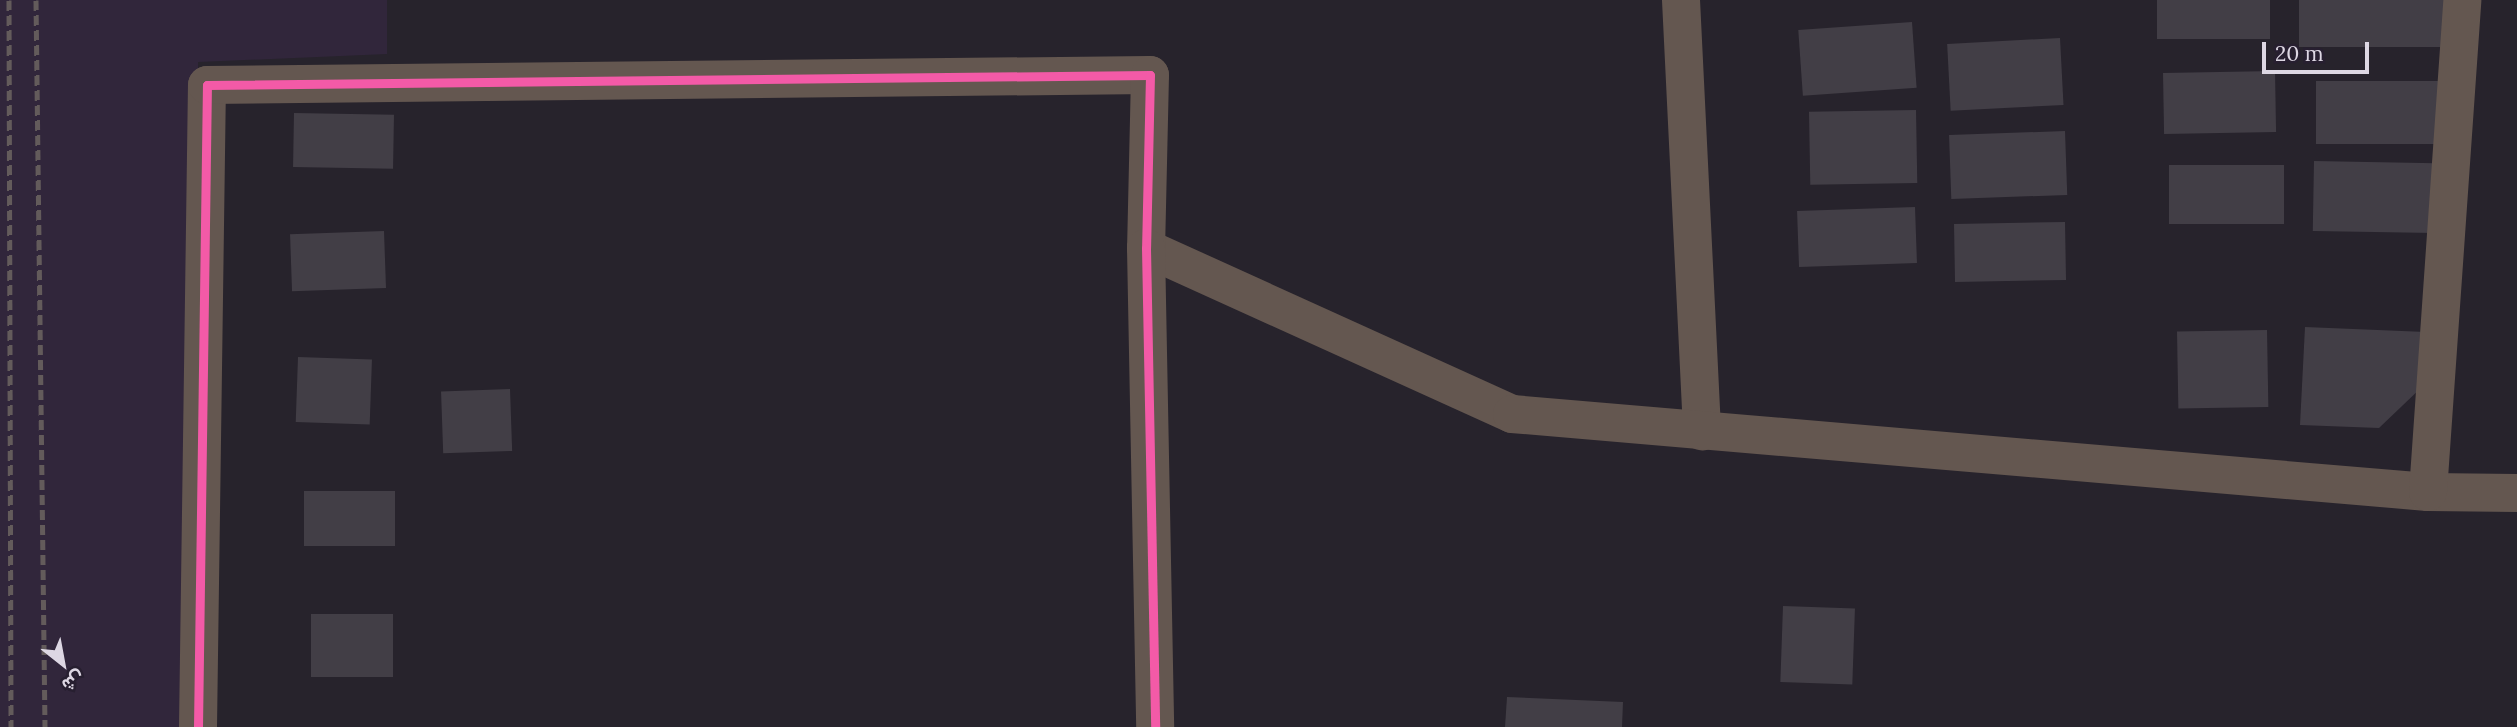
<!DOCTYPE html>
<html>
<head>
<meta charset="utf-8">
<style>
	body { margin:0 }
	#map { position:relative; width:2517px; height:727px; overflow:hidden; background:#27232c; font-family:Lora,Vazirmatn,serif }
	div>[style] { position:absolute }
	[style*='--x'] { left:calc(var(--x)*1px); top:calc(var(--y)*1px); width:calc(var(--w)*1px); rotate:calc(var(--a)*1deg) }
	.built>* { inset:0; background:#31263b }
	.building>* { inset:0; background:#423e46; transform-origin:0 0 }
	.minor>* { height:38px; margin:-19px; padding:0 19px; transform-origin:19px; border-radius:19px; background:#645750 }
	.rail>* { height:5px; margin-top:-2.5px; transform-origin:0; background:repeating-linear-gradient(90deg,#635b5b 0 10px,transparent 0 15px) }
	.cycleway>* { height:9px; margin:-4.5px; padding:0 4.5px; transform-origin:4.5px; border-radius:4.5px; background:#f35aa7 }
	span { translate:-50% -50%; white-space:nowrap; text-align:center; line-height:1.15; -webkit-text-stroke:6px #271f30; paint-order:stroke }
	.north { position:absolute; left:28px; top:629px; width:70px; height:70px; -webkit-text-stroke:5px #271f30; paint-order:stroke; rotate:149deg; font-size:19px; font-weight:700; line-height:28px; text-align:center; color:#ddd7e3 }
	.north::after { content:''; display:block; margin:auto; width:24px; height:32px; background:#ddd7e3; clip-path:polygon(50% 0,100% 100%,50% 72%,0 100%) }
	.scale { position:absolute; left:2262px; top:42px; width:107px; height:32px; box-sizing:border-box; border:4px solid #ddd7e3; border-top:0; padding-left:9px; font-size:21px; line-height:24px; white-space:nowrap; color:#ddd7e3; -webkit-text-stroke:5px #271f30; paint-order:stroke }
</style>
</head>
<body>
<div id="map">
	<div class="built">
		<div style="clip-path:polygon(0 0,387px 0,387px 54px,198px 62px,206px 727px,0 727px)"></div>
	</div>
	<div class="building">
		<div style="left:2157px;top:0;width:113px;height:39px"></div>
		<div style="left:2299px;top:0;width:147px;height:47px"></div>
		<div style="left:1912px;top:22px;width:66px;height:114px;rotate:86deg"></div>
		<div style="left:2060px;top:38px;width:67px;height:113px;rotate:87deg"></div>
		<div style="left:2275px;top:71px;width:61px;height:112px;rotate:89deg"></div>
		<div style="left:2316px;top:81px;width:127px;height:63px"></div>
		<div style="left:1916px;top:110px;width:73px;height:107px;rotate:89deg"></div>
		<div style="left:294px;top:113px;width:100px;height:54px;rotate:1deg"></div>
		<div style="left:2065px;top:131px;width:64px;height:116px;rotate:88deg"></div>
		<div style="left:2314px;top:161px;width:122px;height:70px;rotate:1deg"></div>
		<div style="left:2169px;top:165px;width:115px;height:59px"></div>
		<div style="left:1915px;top:207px;width:56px;height:118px;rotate:88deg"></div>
		<div style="left:2065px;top:222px;width:58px;height:111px;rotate:89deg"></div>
		<div style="left:384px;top:231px;width:57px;height:94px;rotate:88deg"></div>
		<div style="clip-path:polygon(2305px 327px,2426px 332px,2424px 385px,2379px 428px,2300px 425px)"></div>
		<div style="left:2267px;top:330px;width:77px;height:90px;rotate:89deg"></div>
		<div style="left:298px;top:357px;width:74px;height:65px;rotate:2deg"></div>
		<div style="left:510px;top:389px;width:62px;height:69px;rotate:88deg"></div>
		<div style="left:395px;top:491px;width:55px;height:91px;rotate:90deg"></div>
		<div style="left:1783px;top:606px;width:72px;height:76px;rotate:2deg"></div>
		<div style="left:393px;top:614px;width:63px;height:82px;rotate:90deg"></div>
		<div style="clip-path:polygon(1507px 697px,1623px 702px,1622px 727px,1505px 727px)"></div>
	</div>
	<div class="minor">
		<div style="--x:1681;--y:0;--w:432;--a:87.2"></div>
		<div style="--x:1146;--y:248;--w:402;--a:24.4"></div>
		<div style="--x:1512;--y:414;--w:919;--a:4.87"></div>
		<div style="--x:2428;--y:492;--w:89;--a:0.6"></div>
		<div style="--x:2428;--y:492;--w:493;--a:-86"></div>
		<div style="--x:198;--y:727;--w:642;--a:-89.2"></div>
		<div style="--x:207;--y:85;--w:943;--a:-0.61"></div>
		<div style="--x:1150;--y:75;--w:173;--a:91.3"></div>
		<div style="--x:1146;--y:248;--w:479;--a:88.9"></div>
	</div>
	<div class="rail">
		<div style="--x:9;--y:0;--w:727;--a:89.84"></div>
		<div style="--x:36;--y:0;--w:727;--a:89.29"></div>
	</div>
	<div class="cycleway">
		<div style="--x:198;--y:727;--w:642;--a:-89.2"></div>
		<div style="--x:207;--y:85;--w:943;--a:-0.61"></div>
		<div style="--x:1150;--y:75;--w:173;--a:91.3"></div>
		<div style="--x:1146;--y:248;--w:479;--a:88.9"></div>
	</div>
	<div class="north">ش</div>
	<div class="scale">20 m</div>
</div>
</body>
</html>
